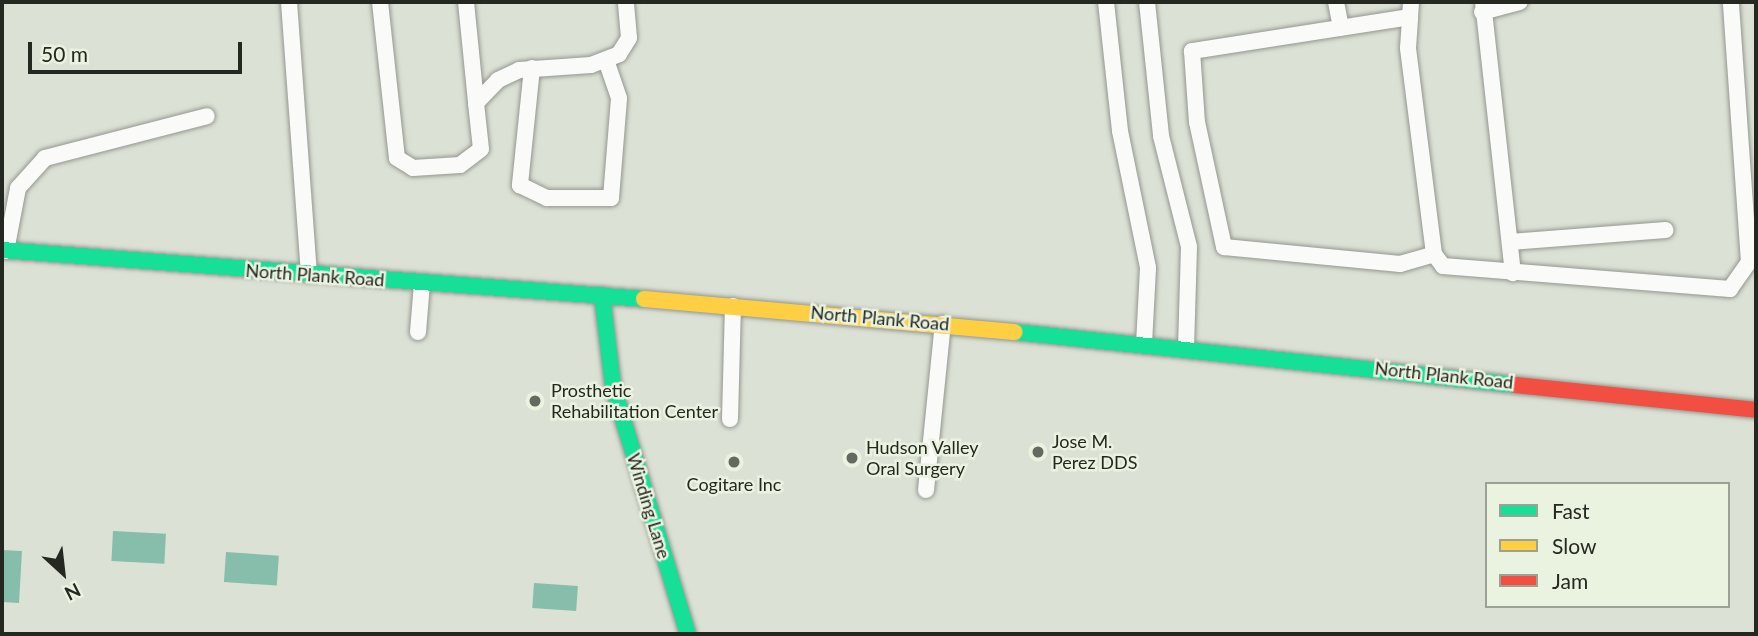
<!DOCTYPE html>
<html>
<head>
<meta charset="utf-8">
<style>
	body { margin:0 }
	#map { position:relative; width:1758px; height:636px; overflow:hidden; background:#dce1d6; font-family:Lato,sans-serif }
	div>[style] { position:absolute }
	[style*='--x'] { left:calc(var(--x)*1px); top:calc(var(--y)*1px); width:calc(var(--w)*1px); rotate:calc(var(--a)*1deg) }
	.water>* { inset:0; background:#87bdab; transform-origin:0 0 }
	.roads { filter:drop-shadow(0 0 2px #93978e) drop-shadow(0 0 2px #93978e) }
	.lane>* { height:16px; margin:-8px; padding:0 8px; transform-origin:8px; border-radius:8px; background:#fafaf9 }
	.fast>* { height:16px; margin:-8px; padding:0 8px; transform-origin:8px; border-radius:8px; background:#16e098 }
	.slow>* { height:16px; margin:-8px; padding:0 8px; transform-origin:8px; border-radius:8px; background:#ffcf43 }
	.jam>* { height:16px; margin:-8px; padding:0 8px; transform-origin:8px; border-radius:8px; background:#f24e42 }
	.dots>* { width:19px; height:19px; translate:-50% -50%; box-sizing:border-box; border:4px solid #eaf2e0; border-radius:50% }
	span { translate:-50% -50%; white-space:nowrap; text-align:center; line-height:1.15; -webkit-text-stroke:5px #eaf2e0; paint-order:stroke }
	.street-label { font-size:18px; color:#252821 }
	.poi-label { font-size:18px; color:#252821 }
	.left { translate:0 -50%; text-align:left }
	.frame { position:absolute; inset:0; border:4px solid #252821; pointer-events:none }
	.legend { position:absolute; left:1485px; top:482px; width:245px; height:126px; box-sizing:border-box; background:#eaf2e0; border:2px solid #9ba194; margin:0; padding:9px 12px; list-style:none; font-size:21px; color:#252821 }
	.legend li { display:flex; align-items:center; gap:14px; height:35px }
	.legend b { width:35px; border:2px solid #9ba194 }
	.north { position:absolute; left:28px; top:538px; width:70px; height:70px; -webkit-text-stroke:5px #eaf2e0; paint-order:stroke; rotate:153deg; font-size:19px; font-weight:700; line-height:28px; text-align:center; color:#252821 }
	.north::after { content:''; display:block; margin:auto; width:24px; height:32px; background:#252821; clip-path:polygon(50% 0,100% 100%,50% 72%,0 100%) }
	.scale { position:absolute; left:28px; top:42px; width:214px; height:32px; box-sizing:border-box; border:4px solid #252821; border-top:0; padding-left:9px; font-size:21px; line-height:24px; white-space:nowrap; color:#252821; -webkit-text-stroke:5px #eaf2e0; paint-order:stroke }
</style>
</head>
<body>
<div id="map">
	<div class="water">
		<div style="left:113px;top:531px;width:53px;height:30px;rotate:3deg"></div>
		<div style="clip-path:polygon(2px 550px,22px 551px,19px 603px,2px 602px)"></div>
		<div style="left:226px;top:552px;width:53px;height:30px;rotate:4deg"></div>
		<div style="left:534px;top:583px;width:44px;height:25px;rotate:4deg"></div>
	</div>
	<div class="roads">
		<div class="lane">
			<div style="--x:289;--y:2;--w:273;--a:85.8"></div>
			<div style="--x:380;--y:2;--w:157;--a:83.8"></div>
			<div style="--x:397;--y:158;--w:19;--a:32"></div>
			<div style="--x:413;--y:168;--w:47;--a:-3.7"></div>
			<div style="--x:460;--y:165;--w:26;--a:-37"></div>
			<div style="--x:481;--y:149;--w:46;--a:-96.2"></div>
			<div style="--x:476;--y:103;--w:32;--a:-46"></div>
			<div style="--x:498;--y:80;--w:23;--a:-25"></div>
			<div style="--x:519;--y:70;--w:72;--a:-4"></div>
			<div style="--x:591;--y:65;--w:30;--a:-21"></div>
			<div style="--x:619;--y:54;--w:19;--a:-58"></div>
			<div style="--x:629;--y:38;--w:36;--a:-95"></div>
			<div style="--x:466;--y:2;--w:101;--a:84.3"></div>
			<div style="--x:1106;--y:2;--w:130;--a:83.8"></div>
			<div style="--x:1120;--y:131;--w:140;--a:78.4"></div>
			<div style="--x:1148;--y:268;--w:76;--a:93"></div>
			<div style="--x:1147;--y:2;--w:135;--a:84"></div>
			<div style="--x:1161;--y:136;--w:114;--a:75.8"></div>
			<div style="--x:1189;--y:247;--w:100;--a:91.7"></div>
			<div style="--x:1336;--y:2;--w:26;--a:79"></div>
			<div style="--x:1483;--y:2;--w:273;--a:83.7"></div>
			<div style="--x:1482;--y:12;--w:39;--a:-15"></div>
			<div style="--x:1410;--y:17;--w:221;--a:171.1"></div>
			<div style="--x:1192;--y:51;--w:71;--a:86"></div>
			<div style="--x:1197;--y:122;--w:128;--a:77.8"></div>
			<div style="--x:1224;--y:247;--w:177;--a:5.5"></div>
			<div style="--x:1400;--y:264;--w:35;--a:-16"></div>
			<div style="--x:1434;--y:254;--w:208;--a:-97.2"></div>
			<div style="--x:1408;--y:48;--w:31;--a:-86"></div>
			<div style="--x:1410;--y:17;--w:15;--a:-86"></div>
			<div style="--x:532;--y:68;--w:118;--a:95.9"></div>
			<div style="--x:520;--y:185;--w:30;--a:26"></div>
			<div style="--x:547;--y:198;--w:64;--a:0"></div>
			<div style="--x:611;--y:198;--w:100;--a:-85.4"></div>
			<div style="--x:619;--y:98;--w:40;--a:-108.9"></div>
			<div style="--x:1510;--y:242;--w:156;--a:-4.4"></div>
			<div style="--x:6;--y:251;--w:64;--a:-79.2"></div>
			<div style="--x:18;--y:188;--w:40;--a:-48"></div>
			<div style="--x:45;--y:158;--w:167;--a:-14.5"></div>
			<div style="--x:1434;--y:254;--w:15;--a:53"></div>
			<div style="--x:1443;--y:266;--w:288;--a:4.6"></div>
			<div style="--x:1730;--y:289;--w:33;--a:-55"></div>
			<div style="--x:1749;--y:262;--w:261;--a:-94"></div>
			<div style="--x:418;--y:332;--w:49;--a:-85.3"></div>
			<div style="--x:730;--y:419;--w:113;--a:-88.5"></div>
			<div style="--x:926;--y:490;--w:167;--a:-84.2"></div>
		</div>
		<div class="fast">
			<div style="--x:2;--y:250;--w:644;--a:4.36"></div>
			<div style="--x:602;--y:295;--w:92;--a:83.1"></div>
			<div style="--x:613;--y:386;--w:259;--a:73.2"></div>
			<div style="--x:1015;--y:332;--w:504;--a:6.04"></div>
		</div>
		<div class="slow">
			<div style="--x:644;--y:299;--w:372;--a:5.1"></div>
		</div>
		<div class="jam">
			<div style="--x:1516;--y:385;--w:241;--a:5.9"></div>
		</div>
	</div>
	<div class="dots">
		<div style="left:535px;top:401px;background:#656960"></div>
		<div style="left:1038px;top:452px;background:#656960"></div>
		<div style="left:852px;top:458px;background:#656960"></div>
		<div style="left:734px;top:462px;background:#656960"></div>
	</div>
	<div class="street-label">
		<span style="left:315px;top:275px;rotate:4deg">North Plank Road</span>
		<span style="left:880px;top:318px;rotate:5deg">North Plank Road</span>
		<span style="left:1444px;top:375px;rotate:6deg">North Plank Road</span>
		<span style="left:649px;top:506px;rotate:73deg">Winding Lane</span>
	</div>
	<div class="poi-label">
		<span class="left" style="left:551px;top:401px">Prosthetic<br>Rehabilitation Center</span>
		<span class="left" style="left:1052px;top:452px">Jose M.<br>Perez DDS</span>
		<span class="left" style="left:866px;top:458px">Hudson Valley<br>Oral Surgery</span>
		<span style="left:734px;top:484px">Cogitare Inc</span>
	</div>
	<div class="frame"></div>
	<ul class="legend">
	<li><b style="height:9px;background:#16e098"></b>Fast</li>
	<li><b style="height:9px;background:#ffcf43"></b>Slow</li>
	<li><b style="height:9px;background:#f24e42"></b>Jam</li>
	</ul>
	<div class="north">N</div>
	<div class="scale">50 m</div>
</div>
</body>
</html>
